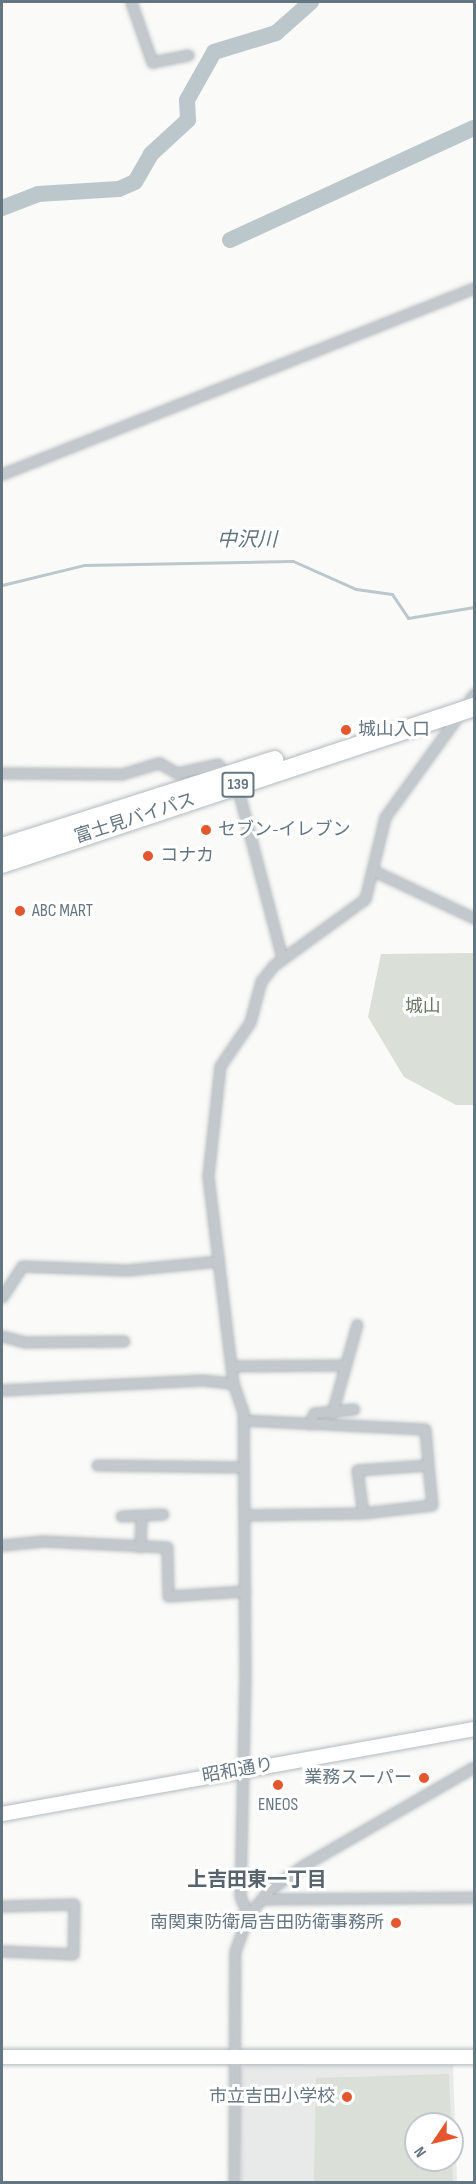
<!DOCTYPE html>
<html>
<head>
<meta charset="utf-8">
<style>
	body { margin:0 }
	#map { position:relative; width:476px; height:2184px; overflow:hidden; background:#fafaf8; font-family:"Sofia Sans Condensed","Noto Sans JP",sans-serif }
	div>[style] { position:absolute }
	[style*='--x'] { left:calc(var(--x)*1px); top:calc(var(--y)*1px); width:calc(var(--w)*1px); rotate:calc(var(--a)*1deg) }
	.built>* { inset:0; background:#e8e9e9 }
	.green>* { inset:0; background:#dadfd7 }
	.stream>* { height:3px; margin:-1.5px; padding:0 1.5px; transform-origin:1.5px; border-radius:1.5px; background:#bbc7cb }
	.river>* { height:16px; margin:-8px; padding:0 8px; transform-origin:8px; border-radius:8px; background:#bbc7cb }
	.roads { filter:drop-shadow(0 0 2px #b3babf) drop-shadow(0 0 2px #b3babf) }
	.street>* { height:9px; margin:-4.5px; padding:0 4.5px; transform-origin:4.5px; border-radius:4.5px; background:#c3c8cc }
	.secondary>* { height:14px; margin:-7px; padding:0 7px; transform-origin:7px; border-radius:7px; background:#fff }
	.highway>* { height:18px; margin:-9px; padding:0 9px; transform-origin:9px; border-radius:9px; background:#fff }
	.dots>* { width:16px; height:16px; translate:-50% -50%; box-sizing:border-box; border:3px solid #fff; border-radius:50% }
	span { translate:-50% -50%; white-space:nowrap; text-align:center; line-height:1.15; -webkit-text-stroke:6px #fff; paint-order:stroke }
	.shield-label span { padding:2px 4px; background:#fff; border:2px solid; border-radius:4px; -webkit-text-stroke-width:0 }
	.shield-label { font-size:16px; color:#657683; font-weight:700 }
	.poi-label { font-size:18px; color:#657683 }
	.left { translate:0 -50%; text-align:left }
	.right { translate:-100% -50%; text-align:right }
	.street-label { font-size:18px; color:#657683 }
	.park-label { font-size:18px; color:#687a64 }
	.water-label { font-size:20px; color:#60757c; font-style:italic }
	.neighbourhood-label { font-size:20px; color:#57646e; font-weight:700 }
	.frame { position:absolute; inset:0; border:3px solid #657683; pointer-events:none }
	.north { position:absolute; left:404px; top:2112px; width:60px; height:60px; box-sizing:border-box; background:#fff; border:2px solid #c1c8cd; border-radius:50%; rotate:235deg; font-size:16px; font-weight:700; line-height:24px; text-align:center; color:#657683 }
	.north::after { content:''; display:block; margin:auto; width:21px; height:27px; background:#e4572e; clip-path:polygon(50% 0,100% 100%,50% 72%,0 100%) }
</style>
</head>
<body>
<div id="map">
	<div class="built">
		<div style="clip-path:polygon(evenodd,246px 2064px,453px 2065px,457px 2182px,241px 2182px,239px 2070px,246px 2064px,416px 2124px,452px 2124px,452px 2160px,416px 2160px,416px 2124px)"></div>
	</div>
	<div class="green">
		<div style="clip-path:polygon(474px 953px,474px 1105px,456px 1105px,404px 1077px,368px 1017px,381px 954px)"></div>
		<div style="clip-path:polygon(449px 2074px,451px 2124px,416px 2124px,416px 2160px,452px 2160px,453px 2182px,314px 2182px,316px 2078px)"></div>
	</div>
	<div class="stream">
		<div style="--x:2;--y:585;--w:84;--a:-13.7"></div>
		<div style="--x:84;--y:565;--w:209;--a:-1.1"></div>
		<div style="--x:293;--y:561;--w:69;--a:24"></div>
		<div style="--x:356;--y:589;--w:36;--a:8"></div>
		<div style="--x:392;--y:594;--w:29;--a:56"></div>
		<div style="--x:408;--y:618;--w:67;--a:-9.5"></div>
	</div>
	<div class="river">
		<div style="--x:2;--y:208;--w:39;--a:-21"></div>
		<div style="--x:38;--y:194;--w:81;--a:-3.5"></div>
		<div style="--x:119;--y:189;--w:17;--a:-24"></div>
		<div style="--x:135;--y:182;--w:32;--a:-60"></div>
		<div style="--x:151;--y:154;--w:50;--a:-42.6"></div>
		<div style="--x:188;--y:120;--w:20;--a:-93"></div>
		<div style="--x:187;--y:100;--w:55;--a:-60.6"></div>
		<div style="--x:214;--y:52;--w:65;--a:-17"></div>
		<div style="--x:276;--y:33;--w:47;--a:-41.5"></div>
		<div style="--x:230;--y:240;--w:268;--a:-24.7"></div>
	</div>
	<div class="roads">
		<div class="street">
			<div style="--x:131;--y:2;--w:64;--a:70.7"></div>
			<div style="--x:152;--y:62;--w:37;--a:-11"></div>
			<div style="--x:2;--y:474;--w:507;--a:-21.51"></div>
			<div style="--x:2;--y:773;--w:120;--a:0.5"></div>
			<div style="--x:122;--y:774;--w:39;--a:-17"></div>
			<div style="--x:159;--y:763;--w:21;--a:29"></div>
			<div style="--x:177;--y:773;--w:42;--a:-12.4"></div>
			<div style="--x:218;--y:764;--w:14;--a:60"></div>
			<div style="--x:237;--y:786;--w:178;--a:75.3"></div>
			<div style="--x:372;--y:870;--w:113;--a:25.2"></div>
			<div style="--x:2;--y:1297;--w:37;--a:-57"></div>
			<div style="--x:22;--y:1266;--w:105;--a:2.2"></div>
			<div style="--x:127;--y:1270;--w:92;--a:-5.6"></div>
			<div style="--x:2;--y:1336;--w:24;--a:15"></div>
			<div style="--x:25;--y:1342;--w:99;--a:-0.6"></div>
			<div style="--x:231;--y:1366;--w:114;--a:-0.5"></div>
			<div style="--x:2;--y:1390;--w:200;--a:-2.9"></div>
			<div style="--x:202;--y:1380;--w:31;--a:6"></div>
			<div style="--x:332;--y:1413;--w:92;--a:-74.3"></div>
			<div style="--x:243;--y:1420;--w:182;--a:2.8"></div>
			<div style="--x:425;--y:1429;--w:36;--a:85"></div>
			<div style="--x:309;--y:1424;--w:12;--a:-66"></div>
			<div style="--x:314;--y:1413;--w:40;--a:-5.7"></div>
			<div style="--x:97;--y:1465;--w:146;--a:0.8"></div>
			<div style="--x:244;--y:1515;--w:119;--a:-1"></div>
			<div style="--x:363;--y:1513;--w:69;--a:-6.6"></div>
			<div style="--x:432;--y:1505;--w:40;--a:-95.7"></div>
			<div style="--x:428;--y:1465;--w:71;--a:176"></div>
			<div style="--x:357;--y:1470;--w:43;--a:82.1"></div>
			<div style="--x:121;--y:1516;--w:42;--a:-2.7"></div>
			<div style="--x:2;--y:1545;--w:41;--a:-5.6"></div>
			<div style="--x:43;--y:1541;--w:124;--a:2.8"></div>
			<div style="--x:167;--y:1547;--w:49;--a:88.8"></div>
			<div style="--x:168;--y:1596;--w:77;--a:-3.7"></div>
			<div style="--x:140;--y:1547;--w:30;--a:-88"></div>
			<div style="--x:262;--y:1899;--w:212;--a:-0.5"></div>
			<div style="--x:2;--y:1906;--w:72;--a:-1.6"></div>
			<div style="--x:74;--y:1904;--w:50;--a:91.1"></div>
			<div style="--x:73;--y:1954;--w:71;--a:-177.6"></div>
			<div style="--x:248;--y:1915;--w:21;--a:-113"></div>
			<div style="--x:240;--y:1896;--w:214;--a:-88.7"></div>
			<div style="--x:245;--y:1682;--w:270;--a:-90.4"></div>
			<div style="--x:243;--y:1412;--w:31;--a:-109"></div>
			<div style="--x:233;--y:1383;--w:209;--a:-96.9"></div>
			<div style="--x:208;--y:1176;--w:111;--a:-83.8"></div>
			<div style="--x:220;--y:1066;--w:53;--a:-55.7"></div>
			<div style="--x:250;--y:1022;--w:42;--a:-75"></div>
			<div style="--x:261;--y:981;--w:21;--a:-51"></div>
			<div style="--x:274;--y:965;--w:112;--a:-36"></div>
			<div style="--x:365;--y:899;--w:84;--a:-76.3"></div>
			<div style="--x:385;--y:817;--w:152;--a:-54.1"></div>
			<div style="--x:234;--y:2182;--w:231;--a:-89.8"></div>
			<div style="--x:235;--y:1951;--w:38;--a:-70"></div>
			<div style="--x:248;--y:1915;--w:33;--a:-50"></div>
			<div style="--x:269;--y:1890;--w:43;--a:-35.5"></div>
			<div style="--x:304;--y:1865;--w:196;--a:-30"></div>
		</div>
		<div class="secondary">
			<div style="--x:2;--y:1814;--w:480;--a:-10.2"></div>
			<div style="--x:2;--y:2057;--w:472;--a:0"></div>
		</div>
		<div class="highway">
			<div style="--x:2;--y:847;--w:286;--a:-17.7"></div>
			<div style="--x:2;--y:864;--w:497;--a:-18.4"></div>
		</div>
	</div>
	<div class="dots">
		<div style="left:346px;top:730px;background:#e4572e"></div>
		<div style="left:206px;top:830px;background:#e4572e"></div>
		<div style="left:148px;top:856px;background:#e4572e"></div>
		<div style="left:20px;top:911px;background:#e4572e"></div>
		<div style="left:424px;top:1778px;background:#e4572e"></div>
		<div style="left:278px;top:1785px;background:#e4572e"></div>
		<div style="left:396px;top:1923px;background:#e4572e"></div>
		<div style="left:347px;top:2097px;background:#e4572e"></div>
	</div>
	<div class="shield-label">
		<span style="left:238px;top:785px">139</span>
	</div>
	<div class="poi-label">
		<span class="left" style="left:358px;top:730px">城山入口</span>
		<span class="left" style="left:218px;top:830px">セブン-イレブン</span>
		<span class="left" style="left:160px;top:856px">コナカ</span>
		<span class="left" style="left:32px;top:911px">ABC MART</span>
		<span class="right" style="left:412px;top:1778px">業務スーパー</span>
		<span style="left:278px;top:1805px">ENEOS</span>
		<span class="right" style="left:384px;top:1923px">南関東防衛局吉田防衛事務所</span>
		<span class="right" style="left:335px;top:2097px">市立吉田小学校</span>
	</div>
	<div class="street-label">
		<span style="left:135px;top:819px;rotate:-18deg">富士見バイパス</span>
		<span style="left:238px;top:1771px;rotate:-10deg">昭和通り</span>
	</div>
	<div class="park-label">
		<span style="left:423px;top:1007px">城山</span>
	</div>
	<div class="water-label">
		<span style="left:247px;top:540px">中沢川</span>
	</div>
	<div class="neighbourhood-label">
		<span style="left:257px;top:1880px">上吉田東一丁目</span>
	</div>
	<div class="frame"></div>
	<div class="north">N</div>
</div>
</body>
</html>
